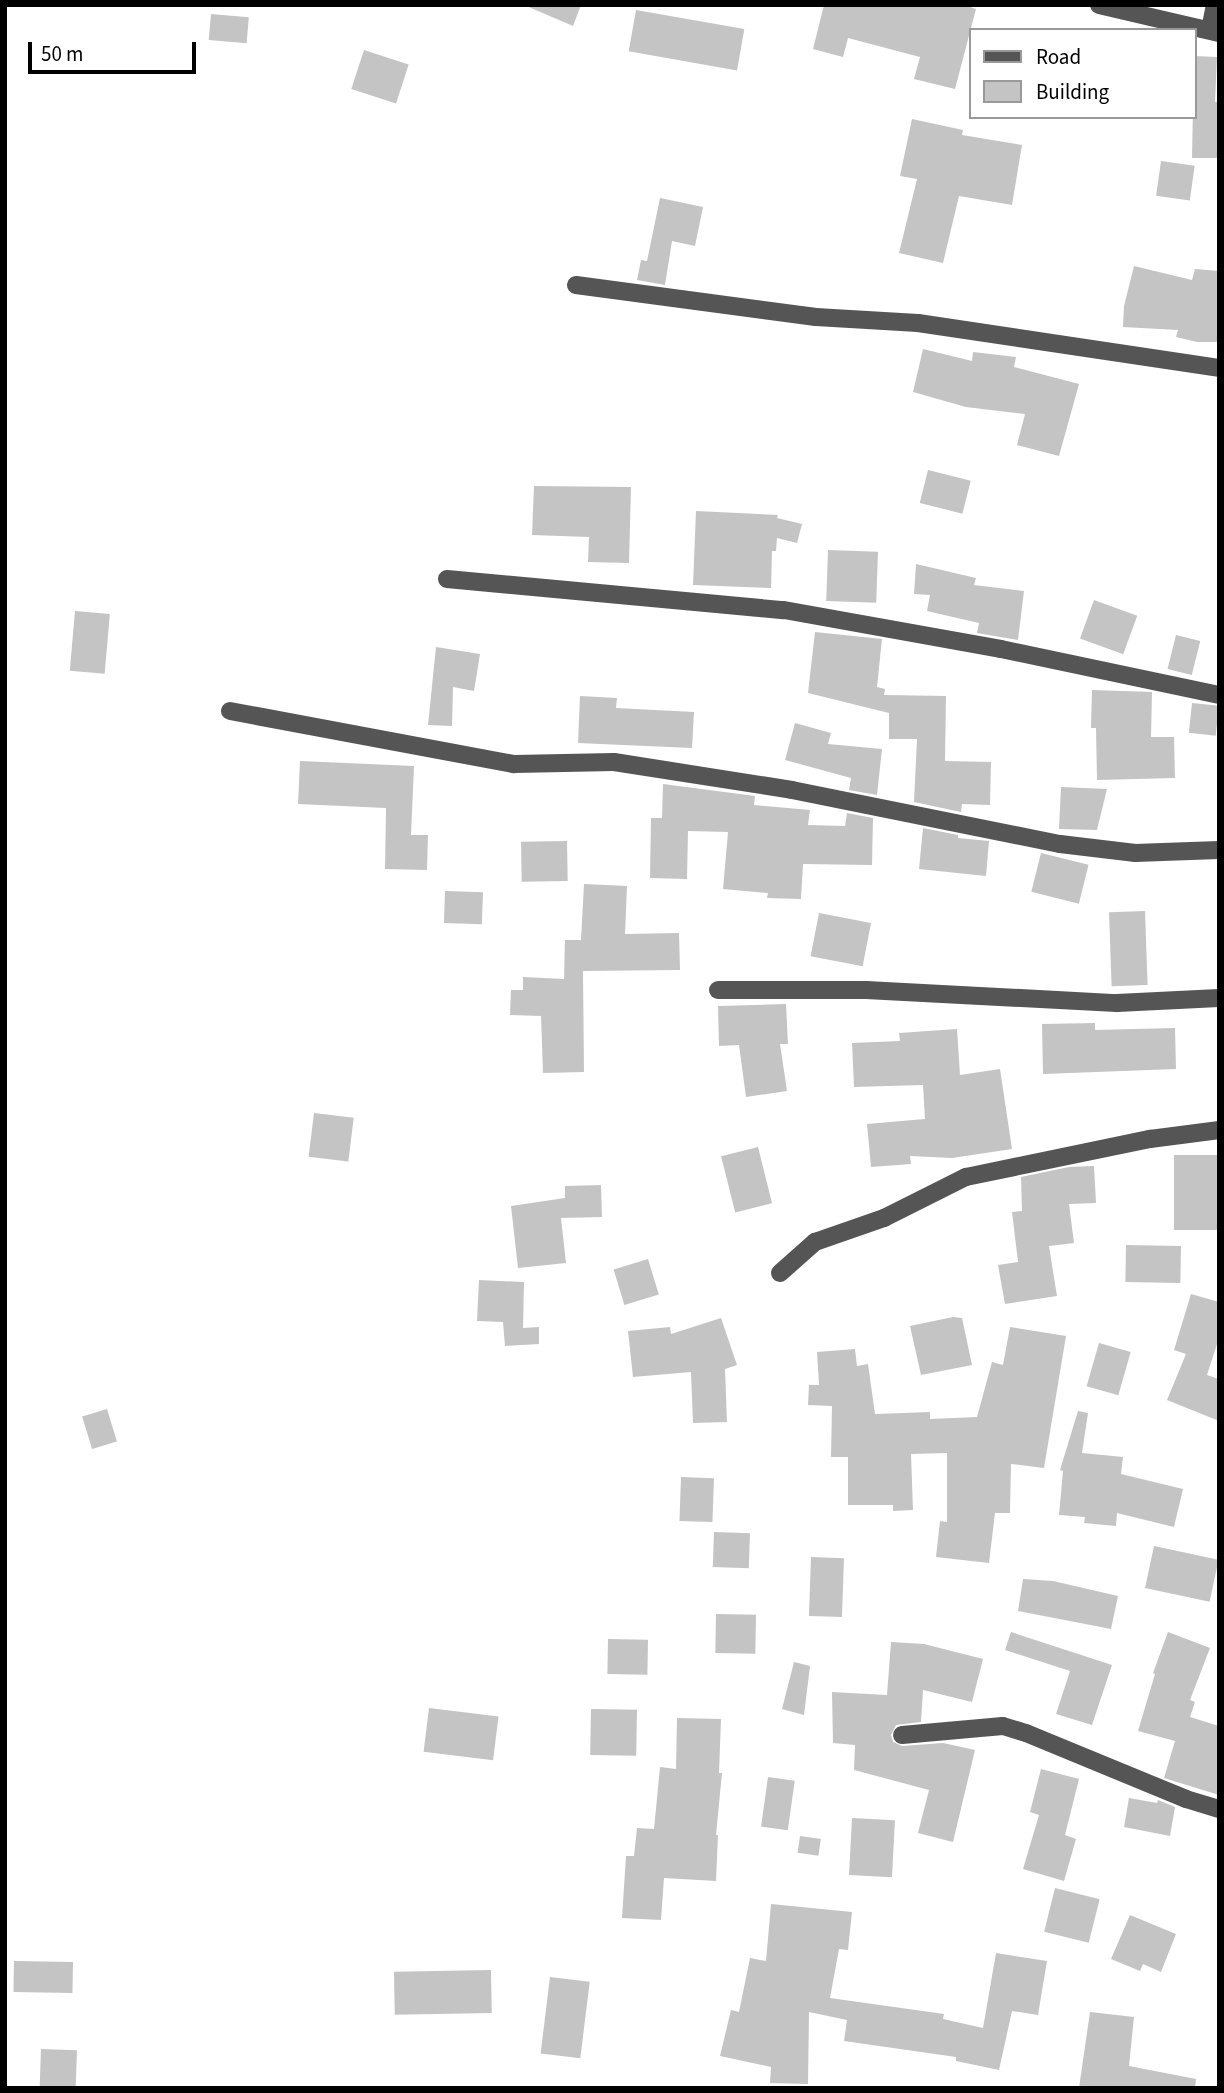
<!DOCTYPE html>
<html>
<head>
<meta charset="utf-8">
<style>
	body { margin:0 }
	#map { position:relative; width:1224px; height:2093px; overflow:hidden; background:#fff; font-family:"Source Sans 3",sans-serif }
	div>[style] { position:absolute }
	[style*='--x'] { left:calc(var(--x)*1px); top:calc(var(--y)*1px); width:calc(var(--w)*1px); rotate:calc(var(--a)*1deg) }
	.building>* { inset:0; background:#c4c4c4; transform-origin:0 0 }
	.minor>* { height:18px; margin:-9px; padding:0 9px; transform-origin:9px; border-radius:9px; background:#555 }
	span { translate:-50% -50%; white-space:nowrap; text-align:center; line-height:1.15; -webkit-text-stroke:5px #fff; paint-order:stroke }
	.frame { position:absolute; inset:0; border:7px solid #000; pointer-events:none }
	.legend { position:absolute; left:969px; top:28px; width:228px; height:91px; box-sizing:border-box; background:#fff; border:2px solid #999; margin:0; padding:9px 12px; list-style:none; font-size:21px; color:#000 }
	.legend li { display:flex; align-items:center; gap:14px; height:35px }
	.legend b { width:35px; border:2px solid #999 }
	.scale { position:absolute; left:28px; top:42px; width:168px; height:32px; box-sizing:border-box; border:4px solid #000; border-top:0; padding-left:9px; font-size:21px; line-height:24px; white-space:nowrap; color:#000; -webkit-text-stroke:5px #fff; paint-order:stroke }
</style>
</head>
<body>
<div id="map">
	<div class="building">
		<div style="clip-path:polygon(524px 5px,581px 5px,573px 26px)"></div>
		<div style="clip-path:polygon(824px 5px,964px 5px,976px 9px,955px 89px,914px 79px,920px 57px,848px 38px,843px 57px,813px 49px)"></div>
		<div style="left:636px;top:10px;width:110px;height:42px;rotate:10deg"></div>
		<div style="left:211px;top:14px;width:38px;height:26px;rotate:5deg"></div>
		<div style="left:364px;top:50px;width:47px;height:41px;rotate:18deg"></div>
		<div style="clip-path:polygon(1194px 56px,1217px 57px,1215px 102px,1219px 102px,1219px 158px,1192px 158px)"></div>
		<div style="clip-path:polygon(912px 119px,963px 130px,962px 135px,1022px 145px,1012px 205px,959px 196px,943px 263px,899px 253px,917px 179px,900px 176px)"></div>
		<div style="left:1161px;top:161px;width:34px;height:35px;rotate:8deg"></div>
		<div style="clip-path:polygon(660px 198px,703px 207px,695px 246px,672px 241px,665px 285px,637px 280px,641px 260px,647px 261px)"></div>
		<div style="clip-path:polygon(1134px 266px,1192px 280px,1195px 269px,1219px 271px,1219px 342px,1197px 342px,1176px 337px,1178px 330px,1123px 327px,1124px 306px)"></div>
		<div style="clip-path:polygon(923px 349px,972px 361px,973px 352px,1016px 357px,1014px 367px,1079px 384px,1059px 456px,1017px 445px,1025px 414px,966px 407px,913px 392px)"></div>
		<div style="left:928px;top:470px;width:44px;height:34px;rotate:14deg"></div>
		<div style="clip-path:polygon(534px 486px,631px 487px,629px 563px,588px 562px,589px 537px,532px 535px)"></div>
		<div style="clip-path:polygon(696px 511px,778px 515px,777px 518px,802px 524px,797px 543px,777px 538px,776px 551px,772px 551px,771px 588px,693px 585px)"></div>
		<div style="left:828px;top:550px;width:50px;height:51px;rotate:2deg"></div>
		<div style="clip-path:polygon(916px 564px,976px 578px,974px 585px,1024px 591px,1018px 640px,977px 633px,979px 623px,927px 611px,930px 595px,914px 594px)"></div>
		<div style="left:1094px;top:600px;width:46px;height:41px;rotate:20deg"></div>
		<div style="left:75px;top:611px;width:35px;height:60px;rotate:5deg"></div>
		<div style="clip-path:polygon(815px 632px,882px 639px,877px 687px,885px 689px,884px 695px,946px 696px,945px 761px,991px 762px,990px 805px,962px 804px,961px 812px,914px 802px,917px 739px,889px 739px,889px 713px,808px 693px)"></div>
		<div style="left:1176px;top:635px;width:25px;height:35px;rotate:14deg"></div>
		<div style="clip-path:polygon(436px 647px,480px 654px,474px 691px,453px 687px,452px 726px,428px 725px)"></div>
		<div style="clip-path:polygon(1092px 690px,1152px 692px,1151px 737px,1174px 737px,1175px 778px,1097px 780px,1096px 728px,1091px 728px)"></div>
		<div style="clip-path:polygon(580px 696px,617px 698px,616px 708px,694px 712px,692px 748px,578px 743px)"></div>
		<div style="left:1192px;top:703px;width:27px;height:30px;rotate:6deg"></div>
		<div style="clip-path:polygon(795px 723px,831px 733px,828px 744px,882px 749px,877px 795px,849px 790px,851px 778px,785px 760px)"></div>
		<div style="clip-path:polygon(300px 761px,414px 766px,411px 835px,428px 835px,427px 870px,385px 869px,386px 808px,298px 804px)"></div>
		<div style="clip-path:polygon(663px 784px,755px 796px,754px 805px,810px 810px,808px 825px,845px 826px,847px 813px,873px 818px,872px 865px,803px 864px,801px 899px,767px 898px,768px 893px,723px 889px,728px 832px,688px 831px,687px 879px,650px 878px,651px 818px,662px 818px)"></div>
		<div style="clip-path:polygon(1061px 787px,1107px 789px,1097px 830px,1059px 829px)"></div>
		<div style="clip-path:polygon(923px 828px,958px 835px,958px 838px,989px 841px,986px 876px,919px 869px)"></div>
		<div style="left:567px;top:841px;width:40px;height:46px;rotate:89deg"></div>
		<div style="left:1041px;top:853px;width:49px;height:40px;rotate:14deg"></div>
		<div style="clip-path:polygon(584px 884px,627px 886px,625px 934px,679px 933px,680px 970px,583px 971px,584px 1072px,543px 1073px,541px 1016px,510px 1015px,511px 990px,523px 990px,523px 977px,564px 979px,565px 940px,581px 940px)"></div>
		<div style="left:445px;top:891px;width:38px;height:32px;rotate:2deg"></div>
		<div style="left:1145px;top:911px;width:74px;height:36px;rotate:88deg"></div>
		<div style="left:819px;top:913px;width:53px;height:44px;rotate:11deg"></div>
		<div style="clip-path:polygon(786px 1004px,788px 1044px,780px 1044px,787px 1091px,746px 1097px,739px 1045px,719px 1046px,718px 1006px)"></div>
		<div style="clip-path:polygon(1095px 1023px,1095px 1030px,1175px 1028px,1176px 1069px,1043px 1074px,1042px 1024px)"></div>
		<div style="clip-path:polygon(957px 1029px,960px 1075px,1000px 1069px,1012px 1149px,952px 1158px,910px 1156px,911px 1164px,871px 1167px,867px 1124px,925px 1119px,923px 1085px,854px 1087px,852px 1043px,900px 1041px,899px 1033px)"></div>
		<div style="left:314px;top:1113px;width:40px;height:44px;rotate:7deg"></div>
		<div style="left:758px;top:1147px;width:58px;height:38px;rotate:76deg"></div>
		<div style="left:1219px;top:1155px;width:75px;height:45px;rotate:90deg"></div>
		<div style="clip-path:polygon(1094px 1166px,1096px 1203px,1069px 1204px,1074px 1243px,1049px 1246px,1057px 1296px,1005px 1304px,998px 1265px,1018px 1262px,1012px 1212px,1022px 1211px,1021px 1177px,1069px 1167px)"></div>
		<div style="clip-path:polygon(601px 1185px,602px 1217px,561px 1218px,566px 1263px,518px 1268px,511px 1206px,565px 1198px,565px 1186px)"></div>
		<div style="left:1126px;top:1245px;width:55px;height:37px;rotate:1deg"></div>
		<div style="left:648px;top:1259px;width:37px;height:36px;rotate:73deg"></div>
		<div style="clip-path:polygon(479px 1280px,524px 1282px,523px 1328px,539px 1327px,539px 1344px,505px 1346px,503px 1322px,477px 1321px)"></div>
		<div style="clip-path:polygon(1191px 1294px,1219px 1302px,1219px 1338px,1207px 1375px,1219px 1379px,1219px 1421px,1167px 1400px,1186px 1354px,1174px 1350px)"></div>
		<div style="clip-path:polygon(953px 1317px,962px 1318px,972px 1365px,921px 1375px,910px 1326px)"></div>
		<div style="clip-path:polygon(721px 1318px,737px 1365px,725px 1369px,727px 1422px,693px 1423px,691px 1372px,633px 1377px,628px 1331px,670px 1327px,671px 1334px)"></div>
		<div style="clip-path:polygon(1010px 1327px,1066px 1336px,1044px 1468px,1011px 1464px,1010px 1513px,995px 1513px,989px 1563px,936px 1557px,940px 1521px,947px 1522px,947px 1453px,911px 1454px,913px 1510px,893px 1511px,893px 1505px,848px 1505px,848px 1457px,831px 1457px,832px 1406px,808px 1405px,809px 1385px,819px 1385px,817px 1352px,855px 1349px,857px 1366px,868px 1364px,875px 1414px,930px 1412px,930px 1419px,977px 1417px,992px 1362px,1003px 1365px)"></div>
		<div style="left:1099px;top:1343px;width:33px;height:45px;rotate:16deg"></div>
		<div style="left:107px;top:1409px;width:34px;height:26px;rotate:73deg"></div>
		<div style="clip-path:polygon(1078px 1411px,1088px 1413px,1082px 1453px,1123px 1457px,1121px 1474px,1183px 1489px,1174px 1527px,1117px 1513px,1116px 1526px,1084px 1523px,1085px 1517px,1059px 1515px,1063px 1471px,1060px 1470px)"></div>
		<div style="left:681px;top:1477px;width:33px;height:44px;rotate:2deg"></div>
		<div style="left:714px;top:1532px;width:36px;height:35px;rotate:2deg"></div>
		<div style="left:1154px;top:1546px;width:66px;height:43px;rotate:12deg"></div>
		<div style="left:811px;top:1557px;width:33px;height:59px;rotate:2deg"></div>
		<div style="clip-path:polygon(1023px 1579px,1053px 1581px,1118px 1596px,1111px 1629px,1018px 1611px)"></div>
		<div style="left:716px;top:1614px;width:40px;height:39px;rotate:1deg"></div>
		<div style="clip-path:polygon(1011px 1632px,1112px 1665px,1092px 1725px,1056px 1714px,1070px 1671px,1005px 1650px)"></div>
		<div style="clip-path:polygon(1168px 1632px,1210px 1648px,1190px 1700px,1195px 1702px,1190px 1717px,1219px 1726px,1219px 1795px,1164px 1778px,1175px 1741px,1138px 1731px,1155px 1674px,1153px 1673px)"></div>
		<div style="left:608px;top:1639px;width:40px;height:35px;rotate:1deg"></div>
		<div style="clip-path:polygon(891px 1642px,924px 1644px,983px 1659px,972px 1702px,923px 1690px,921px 1722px,896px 1725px,891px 1735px,893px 1742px,902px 1746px,943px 1743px,975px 1750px,953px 1842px,918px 1833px,929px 1790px,854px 1770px,855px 1745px,833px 1743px,832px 1692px,887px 1695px)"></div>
		<div style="clip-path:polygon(794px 1662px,810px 1666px,804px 1715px,782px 1709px)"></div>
		<div style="left:429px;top:1708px;width:70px;height:44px;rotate:7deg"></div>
		<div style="left:591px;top:1709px;width:46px;height:46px;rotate:1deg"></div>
		<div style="clip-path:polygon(677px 1718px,721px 1719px,719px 1773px,722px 1773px,716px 1835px,718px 1835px,716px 1881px,664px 1878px,661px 1920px,622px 1918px,626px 1856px,634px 1856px,637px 1828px,654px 1829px,660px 1767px,676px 1769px)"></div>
		<div style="clip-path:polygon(1041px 1769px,1079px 1779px,1065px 1835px,1076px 1839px,1064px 1881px,1023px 1869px,1039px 1815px,1030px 1812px)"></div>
		<div style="left:768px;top:1777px;width:27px;height:50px;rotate:8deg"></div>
		<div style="clip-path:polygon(1129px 1798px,1157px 1803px,1158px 1800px,1175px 1807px,1170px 1836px,1124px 1827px)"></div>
		<div style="left:852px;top:1818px;width:43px;height:57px;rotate:3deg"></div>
		<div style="left:800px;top:1836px;width:21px;height:17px;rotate:8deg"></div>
		<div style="left:1055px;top:1888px;width:46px;height:45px;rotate:14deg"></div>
		<div style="clip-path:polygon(771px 1904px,852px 1912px,848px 1950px,839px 1949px,830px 1998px,944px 2014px,943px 2019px,983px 2028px,996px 1953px,1047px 1961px,1038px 2015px,1012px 2011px,999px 2070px,956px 2061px,956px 2057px,844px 2041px,847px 2020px,809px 2012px,808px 2084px,770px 2083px,771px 2067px,720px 2056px,731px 2010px,739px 2012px,750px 1958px,766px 1961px)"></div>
		<div style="clip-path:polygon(1130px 1915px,1176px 1934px,1161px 1972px,1143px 1964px,1140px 1971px,1111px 1959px)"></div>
		<div style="left:14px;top:1961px;width:59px;height:31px;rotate:1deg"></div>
		<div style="left:491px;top:1970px;width:43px;height:97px;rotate:89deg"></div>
		<div style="left:550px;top:1977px;width:40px;height:77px;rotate:7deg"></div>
		<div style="clip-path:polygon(1090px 2012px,1134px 2017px,1129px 2066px,1196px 2079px,1195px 2088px,1079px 2088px)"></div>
		<div style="left:41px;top:2049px;width:36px;height:39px;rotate:2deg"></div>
	</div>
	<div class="minor">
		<div style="--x:1099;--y:5;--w:123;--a:13.1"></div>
		<div style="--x:1214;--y:31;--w:7;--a:-117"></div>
		<div style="--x:1211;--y:25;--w:20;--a:-79"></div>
		<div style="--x:576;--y:285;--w:242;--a:7.6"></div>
		<div style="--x:816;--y:317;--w:102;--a:3.4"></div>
		<div style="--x:918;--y:323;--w:304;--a:8.5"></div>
		<div style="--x:447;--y:579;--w:338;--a:5.3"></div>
		<div style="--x:784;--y:610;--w:220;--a:10.2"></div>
		<div style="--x:1001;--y:649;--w:223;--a:11.9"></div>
		<div style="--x:230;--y:711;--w:289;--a:10.6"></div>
		<div style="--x:514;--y:764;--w:100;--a:-1.1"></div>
		<div style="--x:614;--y:762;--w:180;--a:8.9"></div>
		<div style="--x:792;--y:790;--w:273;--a:11.4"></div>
		<div style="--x:1060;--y:844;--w:76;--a:6.8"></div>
		<div style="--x:1135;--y:853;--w:84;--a:-2"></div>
		<div style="--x:718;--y:990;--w:148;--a:0"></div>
		<div style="--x:866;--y:990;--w:251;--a:3"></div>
		<div style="--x:1117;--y:1003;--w:102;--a:-2.8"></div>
		<div style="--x:780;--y:1273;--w:47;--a:-41.5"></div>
		<div style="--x:815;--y:1242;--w:73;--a:-19.2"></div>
		<div style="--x:884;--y:1218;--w:92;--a:-26.6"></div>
		<div style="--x:966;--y:1177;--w:188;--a:-11.7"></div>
		<div style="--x:1150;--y:1139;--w:70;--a:-7.4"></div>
		<div style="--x:902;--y:1735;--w:101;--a:-5.1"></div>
		<div style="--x:1003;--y:1726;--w:24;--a:17"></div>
		<div style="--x:1026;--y:1733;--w:173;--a:22.4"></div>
		<div style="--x:1186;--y:1799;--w:34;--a:17"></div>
	</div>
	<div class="frame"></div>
	<ul class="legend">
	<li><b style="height:9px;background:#555"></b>Road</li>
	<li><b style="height:19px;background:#c4c4c4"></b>Building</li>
	</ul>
	<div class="scale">50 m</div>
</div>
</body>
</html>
